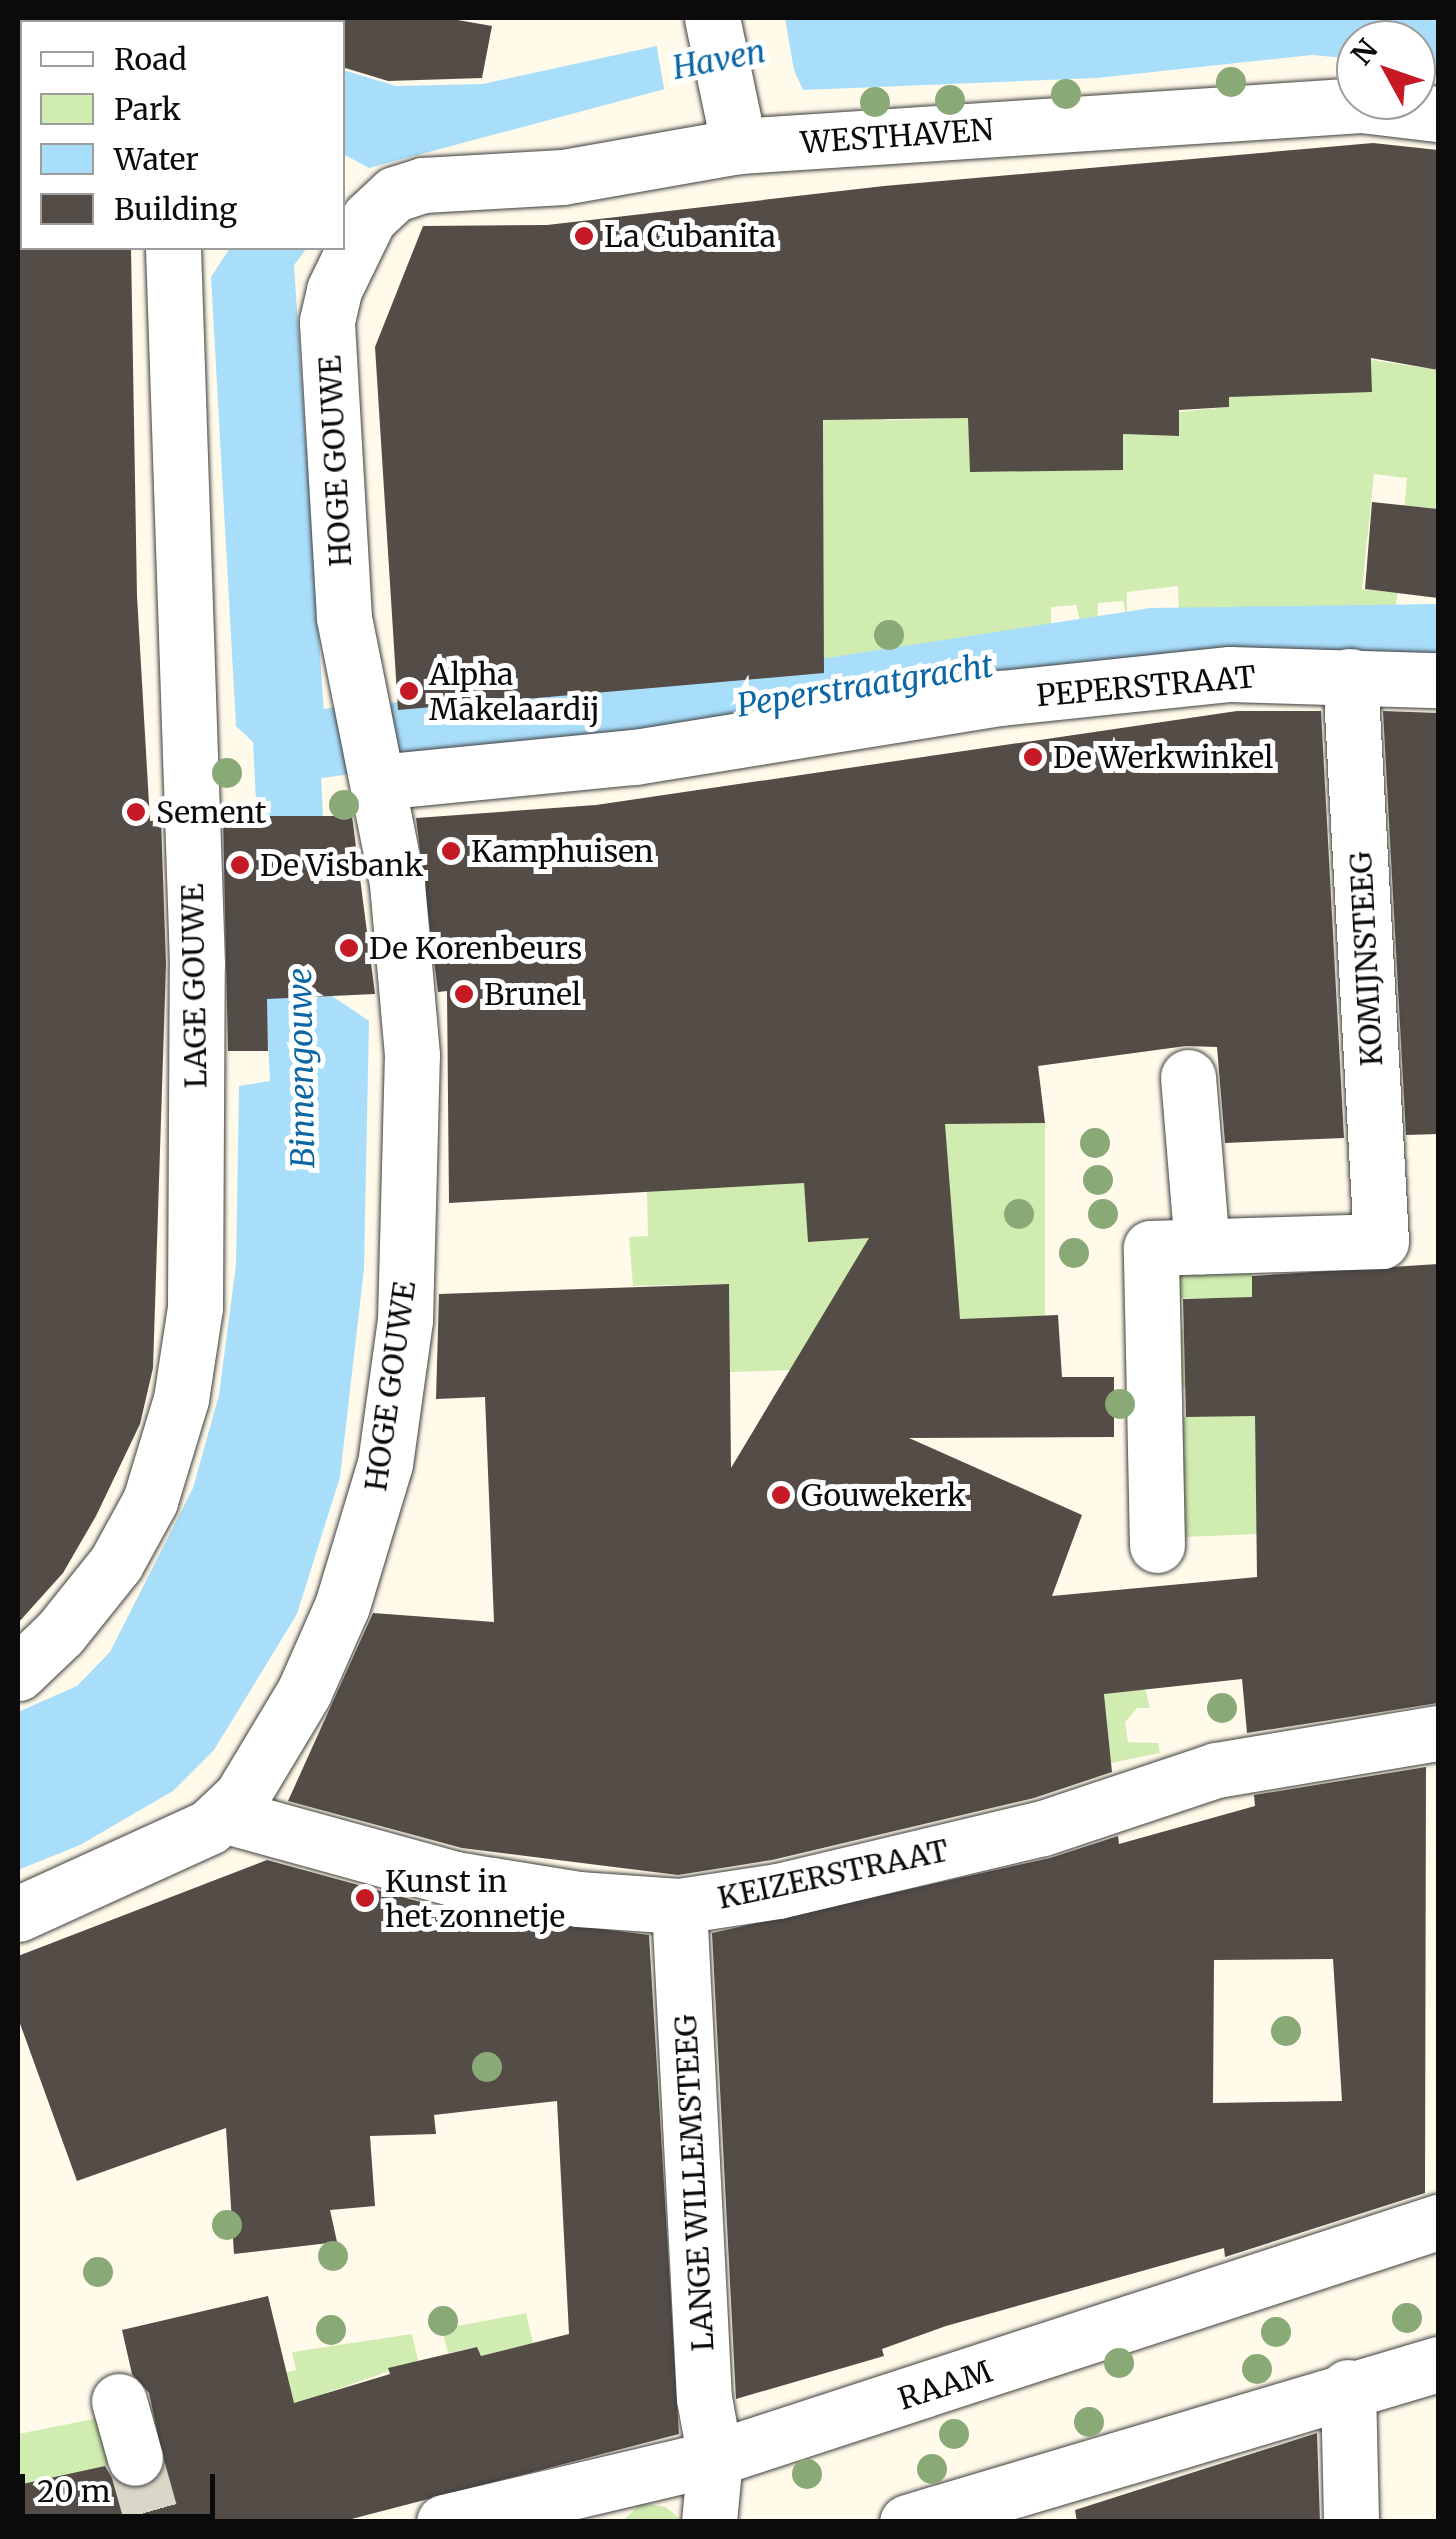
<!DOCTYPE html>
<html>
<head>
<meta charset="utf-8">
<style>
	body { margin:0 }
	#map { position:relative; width:1456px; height:2539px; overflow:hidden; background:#fffae9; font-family:Merriweather,serif }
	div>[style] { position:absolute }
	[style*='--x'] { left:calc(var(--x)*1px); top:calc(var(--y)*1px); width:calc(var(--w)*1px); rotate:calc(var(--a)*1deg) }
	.green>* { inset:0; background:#d1ecb0 }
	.water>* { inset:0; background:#a9defb }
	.pier>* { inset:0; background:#fffae9 }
	.canal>* { height:68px; margin:-34px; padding:0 34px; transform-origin:34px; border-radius:34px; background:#a9defb }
	.building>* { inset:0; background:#544c47 }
	.minor-tunnel>* { height:55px; margin-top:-27.5px; transform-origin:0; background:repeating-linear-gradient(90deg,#dad6c8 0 55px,transparent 0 83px) }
	.roads { filter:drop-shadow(0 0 2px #3e3e3e) drop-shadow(0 0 2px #3e3e3e) }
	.minor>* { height:55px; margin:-27.5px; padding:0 27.5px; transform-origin:27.5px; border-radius:27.5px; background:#fff }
	.trees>* { width:30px; height:30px; margin:-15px; border-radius:50%; background:#89a976 }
	.dots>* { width:28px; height:28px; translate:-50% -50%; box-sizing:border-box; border:5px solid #fff; border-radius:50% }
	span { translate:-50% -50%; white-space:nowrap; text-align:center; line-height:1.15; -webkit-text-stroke:10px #fff; paint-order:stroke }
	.street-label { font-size:30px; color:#0b0b0b }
	.poi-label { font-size:30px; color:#0b0b0b }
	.left { translate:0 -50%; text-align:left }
	.water-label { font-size:32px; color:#0b66a6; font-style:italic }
	.frame { position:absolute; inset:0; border:20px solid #0b0b0b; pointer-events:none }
	.legend { position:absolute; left:20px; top:20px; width:325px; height:230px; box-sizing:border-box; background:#fff; border:2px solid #9d9d9d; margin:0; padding:12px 18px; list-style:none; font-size:30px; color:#0b0b0b }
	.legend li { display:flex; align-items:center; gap:20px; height:50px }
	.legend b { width:50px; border:2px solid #9d9d9d }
	.north { position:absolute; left:1336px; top:20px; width:100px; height:100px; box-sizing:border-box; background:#fff; border:2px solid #9d9d9d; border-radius:50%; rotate:310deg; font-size:28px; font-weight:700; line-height:40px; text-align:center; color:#0b0b0b }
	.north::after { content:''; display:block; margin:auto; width:35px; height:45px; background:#c51925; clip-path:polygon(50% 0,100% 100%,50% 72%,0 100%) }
	.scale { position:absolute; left:20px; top:2474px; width:195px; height:45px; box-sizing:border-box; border:5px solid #0b0b0b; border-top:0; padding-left:12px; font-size:30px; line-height:35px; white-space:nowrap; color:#0b0b0b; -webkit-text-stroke:8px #fff; paint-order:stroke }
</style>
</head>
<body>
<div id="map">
	<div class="green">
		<div style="clip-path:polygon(1228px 350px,1372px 392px,1372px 360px,1438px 370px,1438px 509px,1409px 506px,1404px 512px,1407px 478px,1374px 474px,1362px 589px,1398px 593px,1395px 608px,1179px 616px,1178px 586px,1127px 592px,1127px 622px,1123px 601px,1098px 603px,1097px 626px,1082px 628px,1076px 605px,1051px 607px,1051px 633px,824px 673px,823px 391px,886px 420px,941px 419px,942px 406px,1123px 470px,1123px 434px,1178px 436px,1179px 412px,1229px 407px)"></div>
		<div style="clip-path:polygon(763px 1042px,1045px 1123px,1045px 1316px,792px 1370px,730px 1372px,729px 1284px,633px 1286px,629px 1237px,648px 1236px,647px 1190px,804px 1182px,809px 1242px,953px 1232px)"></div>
		<div style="clip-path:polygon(1252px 1268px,1257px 1534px,1184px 1537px,1182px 1417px,1226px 1416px,1225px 1386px,1181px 1387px,1180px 1329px,1224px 1329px,1223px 1298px,1180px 1298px,1179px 1269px)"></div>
		<div style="clip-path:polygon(1137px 1685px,1146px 1691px,1150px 1708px,1137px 1708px,1125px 1722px,1128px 1742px,1158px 1743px,1160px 1753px,1111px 1763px,1104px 1691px)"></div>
		<div style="clip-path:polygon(526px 2313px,533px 2343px,481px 2356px,477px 2347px,448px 2353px,442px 2329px)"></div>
		<div style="clip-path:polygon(412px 2334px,418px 2361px,326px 2393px,328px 2413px,149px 2455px,139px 2406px,296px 2370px,292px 2352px)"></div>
		<div style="clip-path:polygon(109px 2416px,123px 2462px,18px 2486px,18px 2434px)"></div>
		<div style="clip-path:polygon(641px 2503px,666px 2507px,683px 2522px,622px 2522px)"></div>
	</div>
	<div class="water">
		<div style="clip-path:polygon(785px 18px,1438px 18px,1438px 68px,1416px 65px,1416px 40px,1356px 40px,1356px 59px,1312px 55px,1097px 78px,803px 90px,793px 68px,665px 89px,369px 168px,343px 202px,343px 70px,396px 86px,483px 84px)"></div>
		<div style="clip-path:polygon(230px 248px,307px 248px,294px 265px,328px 774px,321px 776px,332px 996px,369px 1021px,364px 1269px,340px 1477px,297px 1614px,214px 1750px,173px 1791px,80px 1845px,18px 1870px,18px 1712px,77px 1686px,110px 1652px,193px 1488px,219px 1395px,236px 1265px,239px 1086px,270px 1081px,253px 742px,236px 726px,211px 277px)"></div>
	</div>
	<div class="pier">
		<div style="clip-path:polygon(785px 18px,796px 82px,790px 74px,665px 94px,656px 42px)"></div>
		<div style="clip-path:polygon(343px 154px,369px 168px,343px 202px)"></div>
	</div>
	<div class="canal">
		<div style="--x:292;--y:748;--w:70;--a:-8.2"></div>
		<div style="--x:361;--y:738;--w:255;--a:-2.9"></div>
		<div style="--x:616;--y:725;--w:543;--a:-8.79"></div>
		<div style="--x:1153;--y:642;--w:285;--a:-0.8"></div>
	</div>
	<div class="building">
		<div style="clip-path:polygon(342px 18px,446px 18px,492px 26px,482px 78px,388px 81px,342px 67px)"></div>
		<div style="clip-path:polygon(1373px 143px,1438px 150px,1438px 370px,1371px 358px,1372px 392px,1229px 397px,1229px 407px,1179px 410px,1179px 436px,1123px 434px,1123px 470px,970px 472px,968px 418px,823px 420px,824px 673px,398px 710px,375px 347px,423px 226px,547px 225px,884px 186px)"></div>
		<div style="clip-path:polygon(18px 248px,131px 248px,137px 596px,150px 821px,161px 820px,166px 964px,153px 1368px,140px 1424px,96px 1516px,63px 1573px,18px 1623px)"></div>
		<div style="clip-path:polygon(1372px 502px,1438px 509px,1438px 598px,1365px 589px)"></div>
		<div style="clip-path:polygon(1237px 711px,1321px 711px,1344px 1138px,1225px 1143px,1217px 1047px,1186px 1046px,1038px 1066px,1045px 1123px,945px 1124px,960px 1319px,1058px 1315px,1062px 1377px,1114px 1377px,1114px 1437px,909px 1438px,1082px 1515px,1052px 1596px,1257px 1577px,1255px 1416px,1186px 1417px,1183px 1299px,1252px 1297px,1252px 1276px,1438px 1264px,1438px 1703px,1247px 1733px,1242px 1679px,1104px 1694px,1112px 1772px,1034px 1798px,772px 1860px,678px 1875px,462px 1848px,288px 1801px,373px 1613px,494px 1622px,485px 1397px,436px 1399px,439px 1294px,729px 1284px,731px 1468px,869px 1238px,808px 1242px,804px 1183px,449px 1203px,447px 991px,438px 992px,416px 818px,596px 805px)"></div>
		<div style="clip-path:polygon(1383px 711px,1438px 713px,1438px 1134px,1406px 1135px)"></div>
		<div style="clip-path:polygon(251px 816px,352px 816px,375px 994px,267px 999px,268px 1051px,228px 1051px,223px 818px)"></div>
		<div style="clip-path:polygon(evenodd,1426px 1767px,1425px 2193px,1225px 2257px,1224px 2248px,946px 2326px,882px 2349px,884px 2356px,736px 2399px,712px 1933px,1050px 1858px,1118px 1836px,1119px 1844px,1255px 1806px,1254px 1795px,1426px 1767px,1333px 1959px,1342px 2101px,1213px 2103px,1214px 1960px,1333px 1959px)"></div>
		<div style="clip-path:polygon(267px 1860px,450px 1910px,649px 1935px,679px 2434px,340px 2522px,18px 2522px,18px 2485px,105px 2466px,114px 2481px,142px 2488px,165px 2467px,149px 2393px,132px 2374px,122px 2330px,268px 2296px,294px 2403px,390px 2374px,388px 2368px,477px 2347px,481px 2356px,569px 2334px,557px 2101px,434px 2115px,436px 2134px,370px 2136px,375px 2206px,330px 2210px,337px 2242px,234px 2254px,226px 2128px,77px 2181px,18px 2018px,18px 1956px)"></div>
		<div style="clip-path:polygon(1317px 2433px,1320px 2522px,1077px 2522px,1075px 2510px)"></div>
	</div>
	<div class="minor-tunnel">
		<div style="--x:135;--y:2458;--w:66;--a:74.3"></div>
	</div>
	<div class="roads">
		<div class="minor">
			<div style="--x:712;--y:18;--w:131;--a:78.1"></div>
			<div style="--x:123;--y:22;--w:4;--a:-90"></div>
			<div style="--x:379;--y:782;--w:257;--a:-5.6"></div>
			<div style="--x:635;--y:757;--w:371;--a:-9.2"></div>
			<div style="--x:1001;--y:698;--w:230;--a:-6"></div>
			<div style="--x:1230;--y:674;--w:208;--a:1.7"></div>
			<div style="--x:1188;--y:1077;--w:170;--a:85.3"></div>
			<div style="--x:1157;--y:1545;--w:297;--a:-91.2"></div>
			<div style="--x:1151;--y:1248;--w:230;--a:-1.7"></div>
			<div style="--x:1381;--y:1241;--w:566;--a:-93.14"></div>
			<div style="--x:18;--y:1673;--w:58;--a:-43.6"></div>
			<div style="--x:60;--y:1633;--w:90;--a:-51.3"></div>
			<div style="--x:116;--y:1563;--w:71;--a:-61.3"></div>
			<div style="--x:150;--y:1501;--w:107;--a:-73.1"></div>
			<div style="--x:181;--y:1399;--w:93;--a:-81.3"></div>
			<div style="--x:195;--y:1307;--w:343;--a:-89.7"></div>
			<div style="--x:197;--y:964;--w:716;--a:-91.92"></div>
			<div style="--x:223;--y:1815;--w:241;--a:15.4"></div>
			<div style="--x:455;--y:1879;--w:125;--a:9.2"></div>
			<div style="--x:578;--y:1899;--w:101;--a:4"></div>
			<div style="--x:679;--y:1906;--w:100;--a:-8.6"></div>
			<div style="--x:778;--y:1891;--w:272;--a:-13.4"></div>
			<div style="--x:1043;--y:1828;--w:182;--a:-18.5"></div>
			<div style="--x:1216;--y:1770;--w:225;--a:-9.5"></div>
			<div style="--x:679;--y:1906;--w:493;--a:87.1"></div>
			<div style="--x:704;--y:2398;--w:61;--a:79.6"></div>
			<div style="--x:715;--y:2458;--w:64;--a:95.4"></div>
			<div style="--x:18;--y:1914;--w:210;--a:-24.5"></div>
			<div style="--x:209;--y:1827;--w:44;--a:-43.2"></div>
			<div style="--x:241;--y:1797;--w:122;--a:-59"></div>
			<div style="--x:304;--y:1692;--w:94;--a:-66.2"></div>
			<div style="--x:342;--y:1606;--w:148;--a:-73.2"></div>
			<div style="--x:385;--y:1464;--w:145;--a:-82.1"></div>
			<div style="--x:405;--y:1320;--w:265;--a:-88.5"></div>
			<div style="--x:412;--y:1055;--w:173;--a:-95"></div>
			<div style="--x:397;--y:883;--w:270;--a:-101.3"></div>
			<div style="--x:344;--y:618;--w:297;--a:-93.3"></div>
			<div style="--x:327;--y:321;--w:32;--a:-77"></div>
			<div style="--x:334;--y:290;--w:80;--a:-64.1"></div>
			<div style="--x:369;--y:218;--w:35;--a:-43"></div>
			<div style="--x:395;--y:194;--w:29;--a:-18"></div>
			<div style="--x:423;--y:185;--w:140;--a:-3.3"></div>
			<div style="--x:563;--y:177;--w:179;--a:-10"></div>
			<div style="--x:739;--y:146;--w:623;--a:-3.77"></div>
			<div style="--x:1361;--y:105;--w:78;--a:6.7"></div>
			<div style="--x:1348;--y:2387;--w:135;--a:88.7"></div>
			<div style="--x:119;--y:2401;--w:59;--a:74.3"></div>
			<div style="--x:444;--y:2522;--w:278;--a:-13.3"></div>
			<div style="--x:715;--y:2458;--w:761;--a:-18.08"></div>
			<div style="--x:907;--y:2522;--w:554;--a:-16.57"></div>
		</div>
	</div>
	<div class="trees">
		<div style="left:1231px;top:82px"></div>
		<div style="left:1066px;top:94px"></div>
		<div style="left:950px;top:100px"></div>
		<div style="left:875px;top:102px"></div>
		<div style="left:889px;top:635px"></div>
		<div style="left:227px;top:773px"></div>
		<div style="left:344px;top:805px"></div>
		<div style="left:1095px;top:1143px"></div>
		<div style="left:1098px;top:1180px"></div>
		<div style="left:1019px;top:1214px"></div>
		<div style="left:1103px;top:1214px"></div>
		<div style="left:1074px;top:1253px"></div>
		<div style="left:1120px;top:1404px"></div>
		<div style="left:1222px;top:1708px"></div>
		<div style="left:1286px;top:2031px"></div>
		<div style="left:487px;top:2067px"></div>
		<div style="left:227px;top:2225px"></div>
		<div style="left:333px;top:2256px"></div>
		<div style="left:98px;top:2272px"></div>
		<div style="left:1407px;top:2318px"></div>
		<div style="left:443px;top:2321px"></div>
		<div style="left:331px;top:2330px"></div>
		<div style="left:1276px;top:2332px"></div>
		<div style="left:1119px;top:2363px"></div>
		<div style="left:1257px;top:2369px"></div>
		<div style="left:1089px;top:2422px"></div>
		<div style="left:954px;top:2434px"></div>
		<div style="left:932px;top:2469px"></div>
		<div style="left:807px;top:2474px"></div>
	</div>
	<div class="dots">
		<div style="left:584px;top:236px;background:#c51925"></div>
		<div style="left:409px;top:691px;background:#c51925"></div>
		<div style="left:1033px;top:757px;background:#c51925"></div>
		<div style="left:136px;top:812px;background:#c51925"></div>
		<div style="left:451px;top:851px;background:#c51925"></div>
		<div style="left:240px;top:865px;background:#c51925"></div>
		<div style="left:349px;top:948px;background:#c51925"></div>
		<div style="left:464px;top:994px;background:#c51925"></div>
		<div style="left:781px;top:1495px;background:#c51925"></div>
		<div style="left:365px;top:1898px;background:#c51925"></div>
	</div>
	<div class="street-label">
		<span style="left:897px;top:136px;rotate:-4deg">WESTHAVEN</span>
		<span style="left:335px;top:461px;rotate:-93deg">HOGE GOUWE</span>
		<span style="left:1146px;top:686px;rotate:-5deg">PEPERSTRAAT</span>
		<span style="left:1366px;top:959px;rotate:-93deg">KOMIJNSTEEG</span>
		<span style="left:194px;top:986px;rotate:-91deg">LAGE GOUWE</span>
		<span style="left:390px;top:1386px;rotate:-82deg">HOGE GOUWE</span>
		<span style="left:833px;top:1874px;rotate:-12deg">KEIZERSTRAAT</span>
		<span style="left:694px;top:2183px;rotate:-93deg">LANGE WILLEMSTEEG</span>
		<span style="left:945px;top:2385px;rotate:-18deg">RAAM</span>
	</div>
	<div class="poi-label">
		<span class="left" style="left:604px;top:236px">La Cubanita</span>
		<span class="left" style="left:429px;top:691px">Alpha<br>Makelaardij</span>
		<span class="left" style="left:1053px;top:757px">De Werkwinkel</span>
		<span class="left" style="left:156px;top:812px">Sement</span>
		<span class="left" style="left:471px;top:851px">Kamphuisen</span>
		<span class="left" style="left:260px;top:865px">De Visbank</span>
		<span class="left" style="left:369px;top:948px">De Korenbeurs</span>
		<span class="left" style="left:484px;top:994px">Brunel</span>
		<span class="left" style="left:801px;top:1495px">Gouwekerk</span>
		<span class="left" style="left:385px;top:1898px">Kunst in<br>het zonnetje</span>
	</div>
	<div class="water-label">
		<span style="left:719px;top:60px;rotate:-11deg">Haven</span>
		<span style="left:865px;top:686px;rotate:-9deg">Peperstraatgracht</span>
		<span style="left:302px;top:1068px;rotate:-91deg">Binnengouwe</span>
	</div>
	<div class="frame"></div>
	<ul class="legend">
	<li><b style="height:12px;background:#fff"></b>Road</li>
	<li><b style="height:28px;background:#d1ecb0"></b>Park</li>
	<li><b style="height:28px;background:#a9defb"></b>Water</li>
	<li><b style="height:28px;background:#544c47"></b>Building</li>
	</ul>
	<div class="north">N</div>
	<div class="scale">20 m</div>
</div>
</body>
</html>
